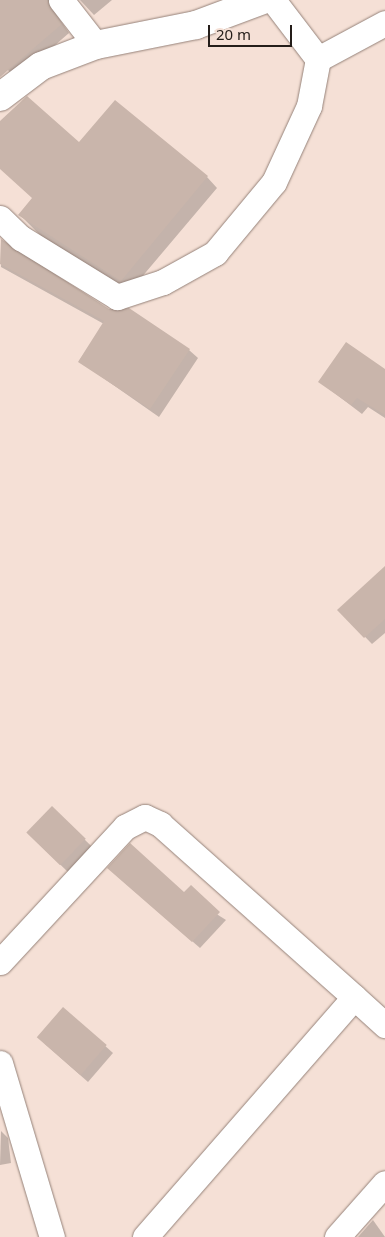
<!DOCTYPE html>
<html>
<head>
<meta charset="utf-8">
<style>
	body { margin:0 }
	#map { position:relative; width:385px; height:1237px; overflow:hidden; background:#f5e0d6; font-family:"Noto Sans",sans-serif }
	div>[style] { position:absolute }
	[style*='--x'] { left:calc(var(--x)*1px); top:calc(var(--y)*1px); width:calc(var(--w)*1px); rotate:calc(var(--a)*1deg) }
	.shadow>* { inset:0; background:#0003; transform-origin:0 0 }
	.building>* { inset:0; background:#c9b5ab; transform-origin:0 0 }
	.roads { filter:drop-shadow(0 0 1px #958279) drop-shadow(0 0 1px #958279) }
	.minor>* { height:25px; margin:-12.5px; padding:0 12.5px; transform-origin:12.5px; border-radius:12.5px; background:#fff }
	.tertiary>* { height:28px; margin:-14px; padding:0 14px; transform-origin:14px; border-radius:14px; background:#fff }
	span { translate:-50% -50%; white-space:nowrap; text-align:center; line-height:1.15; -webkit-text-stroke:4.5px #f5e0d6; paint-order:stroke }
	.scale { position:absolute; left:208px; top:25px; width:84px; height:22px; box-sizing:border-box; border:2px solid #241d19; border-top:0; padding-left:6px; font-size:15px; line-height:18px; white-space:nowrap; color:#241d19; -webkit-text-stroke:4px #f5e0d6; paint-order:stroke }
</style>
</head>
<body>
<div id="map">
	<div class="shadow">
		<div style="clip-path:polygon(0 0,58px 0,54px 11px,69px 33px,16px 79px,0 61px)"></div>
		<div style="clip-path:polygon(80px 0,112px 0,94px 15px)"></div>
		<div style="clip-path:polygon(0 125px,207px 177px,217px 188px,130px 291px,42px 237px,20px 215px,34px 198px,0 168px)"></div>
		<div style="clip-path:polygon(2px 241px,109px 311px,189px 350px,198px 358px,159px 417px,79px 361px,104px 324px,1px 267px)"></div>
		<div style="clip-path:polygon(385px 370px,385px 418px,368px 407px,362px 414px,320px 382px)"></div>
		<div style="clip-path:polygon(385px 567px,385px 633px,372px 644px,339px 610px)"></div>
		<div style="left:52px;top:808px;width:56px;height:35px;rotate:44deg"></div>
		<div style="clip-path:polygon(116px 875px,185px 894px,226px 920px,200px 948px)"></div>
		<div style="clip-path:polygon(63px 1008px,113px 1053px,88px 1082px,45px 1044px)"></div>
		<div style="clip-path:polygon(1px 1131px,8px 1138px,11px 1163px,0 1165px)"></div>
		<div style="clip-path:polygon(373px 1220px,385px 1237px,358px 1237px)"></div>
	</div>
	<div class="building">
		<div style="clip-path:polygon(0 0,47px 0,62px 24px,0 77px)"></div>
		<div style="clip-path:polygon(27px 96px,79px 142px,115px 100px,208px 176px,121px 281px,18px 215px,32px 198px,0 169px,0 121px)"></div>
		<div style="clip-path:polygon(1px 239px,109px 309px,129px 308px,190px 349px,150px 409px,78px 362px,104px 321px,0 264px)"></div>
		<div style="clip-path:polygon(346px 342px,385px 369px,385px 415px,357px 398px,351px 405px,318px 382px)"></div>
		<div style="clip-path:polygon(385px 566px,385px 619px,364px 638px,337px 610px)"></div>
		<div style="left:52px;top:806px;width:47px;height:37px;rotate:44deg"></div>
		<div style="clip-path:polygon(130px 843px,184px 892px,191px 885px,220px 912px,192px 942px,107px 868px)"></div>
		<div style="left:63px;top:1007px;width:58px;height:40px;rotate:41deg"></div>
	</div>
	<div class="roads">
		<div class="minor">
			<div style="--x:61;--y:0;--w:57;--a:52.1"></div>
			<div style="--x:273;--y:0;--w:74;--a:52.7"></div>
			<div style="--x:0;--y:218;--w:29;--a:44"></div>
			<div style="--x:21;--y:238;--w:113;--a:31.6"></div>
			<div style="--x:117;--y:297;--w:48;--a:-18.1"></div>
			<div style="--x:163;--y:282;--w:60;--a:-29.1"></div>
			<div style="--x:215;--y:253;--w:92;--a:-50.3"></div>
			<div style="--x:274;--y:182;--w:84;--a:-65.3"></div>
			<div style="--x:309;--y:106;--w:48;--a:-79.2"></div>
			<div style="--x:318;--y:59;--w:76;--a:-28.2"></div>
			<div style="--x:0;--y:962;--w:184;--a:-47.2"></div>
			<div style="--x:125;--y:827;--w:22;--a:-27"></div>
			<div style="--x:145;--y:817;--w:17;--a:25"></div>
			<div style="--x:160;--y:824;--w:260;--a:41.7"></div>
			<div style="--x:0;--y:1063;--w:182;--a:73.4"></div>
			<div style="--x:145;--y:1237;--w:318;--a:-48.9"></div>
			<div style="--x:354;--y:997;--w:42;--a:42.1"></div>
			<div style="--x:337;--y:1237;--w:72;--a:-48.4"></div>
		</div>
		<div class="tertiary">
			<div style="--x:0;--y:97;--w:51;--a:-37.1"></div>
			<div style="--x:41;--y:66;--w:59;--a:-20.9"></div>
			<div style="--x:96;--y:45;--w:102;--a:-11.3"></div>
			<div style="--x:196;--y:25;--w:72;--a:-20.5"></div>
		</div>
	</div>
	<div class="scale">20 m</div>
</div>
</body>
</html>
